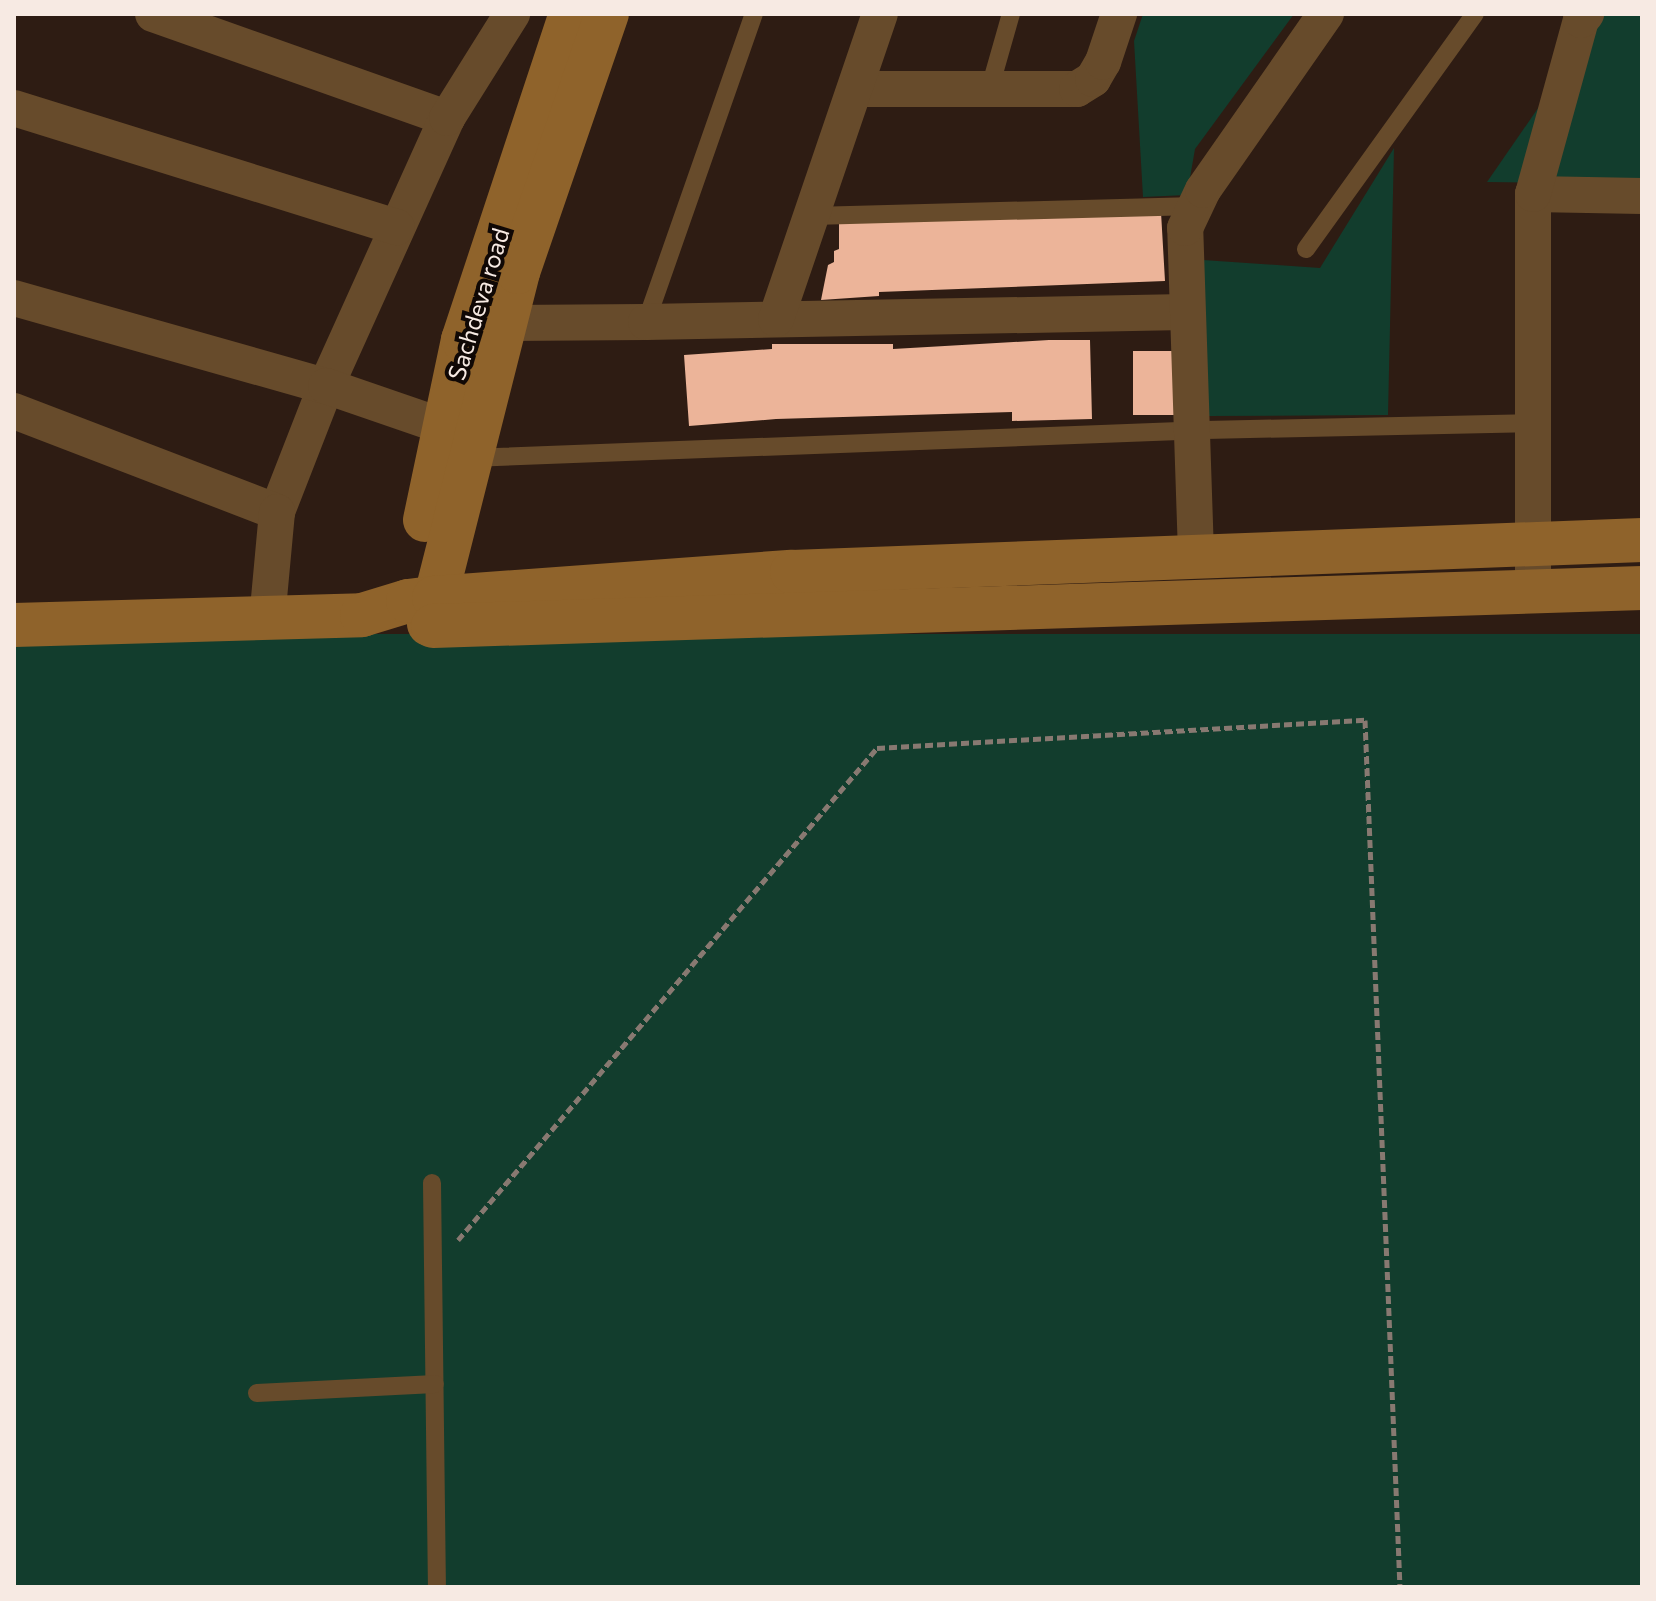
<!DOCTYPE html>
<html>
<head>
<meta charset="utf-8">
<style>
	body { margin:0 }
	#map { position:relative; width:1656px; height:1601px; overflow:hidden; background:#2e1c13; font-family:Commissioner,sans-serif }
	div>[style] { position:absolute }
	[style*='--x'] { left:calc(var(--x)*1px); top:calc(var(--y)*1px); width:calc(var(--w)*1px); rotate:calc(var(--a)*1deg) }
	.green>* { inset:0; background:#123d2d; transform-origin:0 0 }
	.building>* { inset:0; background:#ecb499; transform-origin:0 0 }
	.path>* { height:5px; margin-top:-2.5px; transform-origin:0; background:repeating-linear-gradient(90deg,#887971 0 8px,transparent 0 12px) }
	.lane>* { height:18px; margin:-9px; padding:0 9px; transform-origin:9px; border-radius:9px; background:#674b2b }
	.street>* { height:36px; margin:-18px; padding:0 18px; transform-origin:18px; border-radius:18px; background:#674b2b }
	.secondary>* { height:44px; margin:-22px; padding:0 22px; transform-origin:22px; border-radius:22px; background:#8f632b }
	span { translate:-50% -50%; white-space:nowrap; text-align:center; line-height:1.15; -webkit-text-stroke:8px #100805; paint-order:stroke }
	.street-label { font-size:24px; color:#f7eae3 }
	.frame { position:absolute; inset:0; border:16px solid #f7eae3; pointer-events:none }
</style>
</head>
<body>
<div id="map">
	<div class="green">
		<div style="clip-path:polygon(1143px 14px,1294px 14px,1195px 149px,1187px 195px,1143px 197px,1134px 41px)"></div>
		<div style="clip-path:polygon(1603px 14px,1642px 14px,1642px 184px,1487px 182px)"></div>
		<div style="clip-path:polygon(1394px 148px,1388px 415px,1207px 416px,1203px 260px,1320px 268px)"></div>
		<div style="left:1642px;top:634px;width:953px;height:1629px;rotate:90deg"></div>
	</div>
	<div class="building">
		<div style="clip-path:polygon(1161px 212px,1165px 281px,879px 292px,879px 296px,821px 300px,828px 265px,834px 262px,834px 251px,839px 249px,839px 221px)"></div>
		<div style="clip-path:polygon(1049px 340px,1090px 340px,1092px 419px,1012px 421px,1012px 412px,776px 419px,689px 426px,684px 355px,772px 349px,772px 344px,893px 344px,893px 349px)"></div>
		<div style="left:1133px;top:351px;width:41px;height:64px"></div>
	</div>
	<div class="path">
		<div style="--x:458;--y:1240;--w:646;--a:-49.58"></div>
		<div style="--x:877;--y:748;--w:489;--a:-3.3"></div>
		<div style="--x:1365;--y:720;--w:868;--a:87.69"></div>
	</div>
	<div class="lane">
		<div style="--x:989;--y:91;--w:80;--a:-74.1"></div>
		<div style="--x:812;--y:216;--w:384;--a:-1.5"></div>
		<div style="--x:1306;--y:249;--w:289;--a:-54.3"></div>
		<div style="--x:646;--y:322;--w:326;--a:-70.7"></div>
		<div style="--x:470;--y:458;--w:736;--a:-2.18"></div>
		<div style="--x:1205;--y:430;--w:325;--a:-1.2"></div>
		<div style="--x:432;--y:1183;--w:404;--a:89.3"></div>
		<div style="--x:257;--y:1393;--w:178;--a:-2.9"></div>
	</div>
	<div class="street">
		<div style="--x:153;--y:14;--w:312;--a:19.5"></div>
		<div style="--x:447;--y:118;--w:294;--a:114.3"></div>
		<div style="--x:326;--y:386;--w:135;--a:111.3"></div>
		<div style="--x:857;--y:89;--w:220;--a:0"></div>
		<div style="--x:1077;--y:89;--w:19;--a:-32"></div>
		<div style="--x:1093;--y:79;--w:20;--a:-60"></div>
		<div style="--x:1103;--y:62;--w:51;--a:-71.6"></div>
		<div style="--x:14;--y:108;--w:401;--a:17.3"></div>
		<div style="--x:447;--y:118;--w:123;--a:-58"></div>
		<div style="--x:1533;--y:194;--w:109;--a:1.1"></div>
		<div style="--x:14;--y:298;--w:324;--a:15.8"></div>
		<div style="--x:326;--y:386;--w:126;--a:19"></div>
		<div style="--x:479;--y:318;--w:26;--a:11"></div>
		<div style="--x:505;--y:323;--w:141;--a:-0.4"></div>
		<div style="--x:646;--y:322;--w:539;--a:-1.06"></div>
		<div style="--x:776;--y:319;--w:322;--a:-71.2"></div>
		<div style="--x:14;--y:411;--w:282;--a:21"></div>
		<div style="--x:277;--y:512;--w:108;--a:95.3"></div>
		<div style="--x:1196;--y:554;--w:326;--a:-91.9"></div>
		<div style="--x:1185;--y:228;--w:42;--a:-64.7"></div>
		<div style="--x:1203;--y:190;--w:215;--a:-55.1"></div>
		<div style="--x:1533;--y:592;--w:398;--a:-90"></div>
		<div style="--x:1533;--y:194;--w:180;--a:-74.6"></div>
		<div style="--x:1581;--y:20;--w:8;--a:-50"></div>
	</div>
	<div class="secondary">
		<div style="--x:425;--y:520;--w:184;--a:-78.1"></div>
		<div style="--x:463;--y:340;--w:343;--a:-71.7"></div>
		<div style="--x:429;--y:624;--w:363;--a:-75.8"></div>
		<div style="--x:518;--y:272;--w:273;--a:-71"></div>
		<div style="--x:14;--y:625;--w:348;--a:-1.6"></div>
		<div style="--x:362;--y:615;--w:48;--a:-16.9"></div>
		<div style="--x:408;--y:601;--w:26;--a:-7"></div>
		<div style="--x:434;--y:598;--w:359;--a:-4.2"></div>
		<div style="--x:792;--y:572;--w:851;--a:-2.16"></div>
		<div style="--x:433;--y:626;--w:1210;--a:-1.8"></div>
	</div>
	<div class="street-label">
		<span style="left:478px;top:304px;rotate:-73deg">Sachdeva road</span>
	</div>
	<div class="frame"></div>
</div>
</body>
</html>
